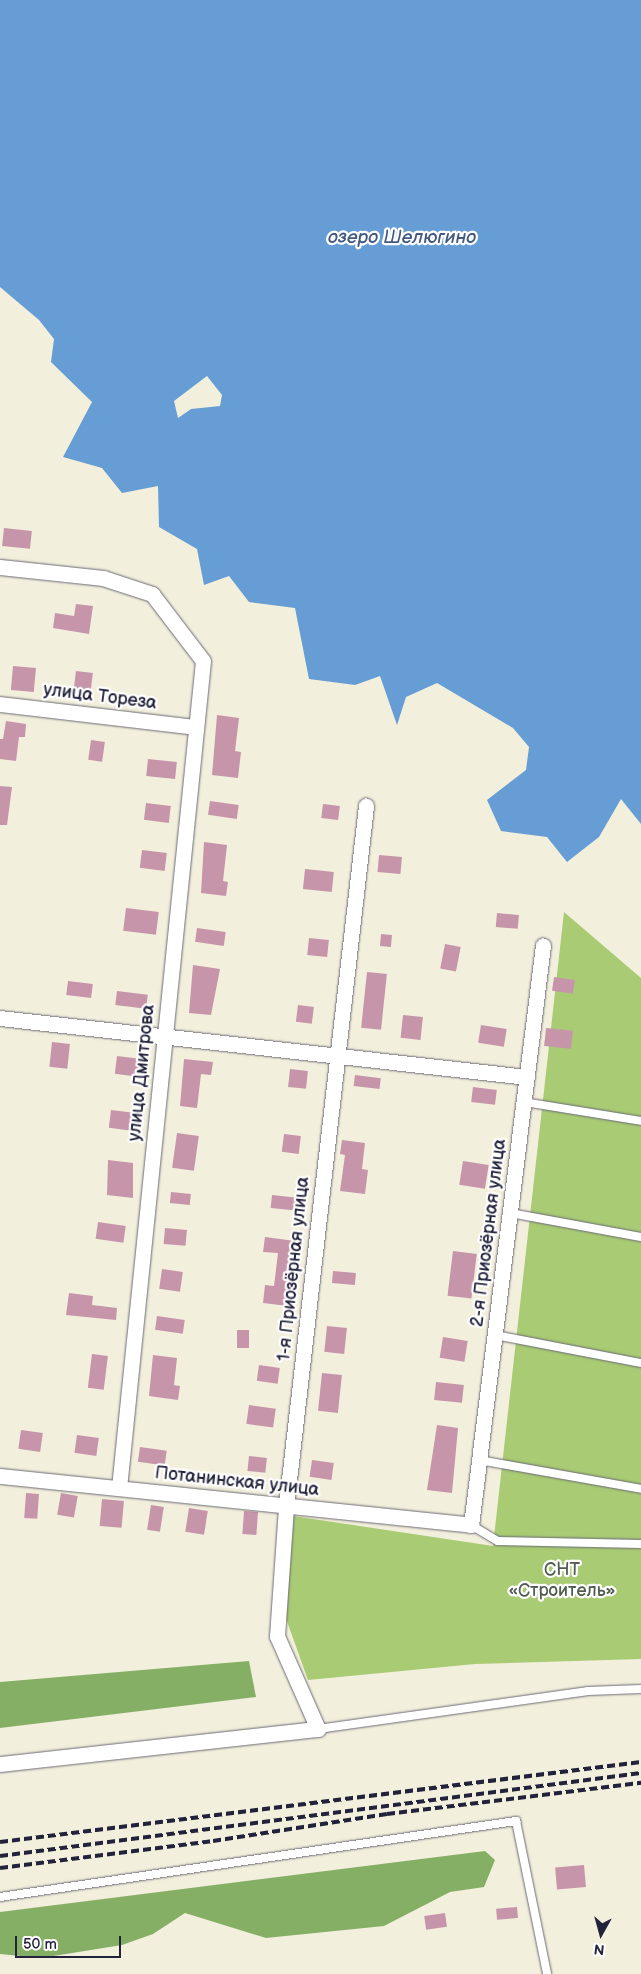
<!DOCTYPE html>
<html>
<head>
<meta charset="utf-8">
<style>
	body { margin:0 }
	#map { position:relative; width:641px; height:1974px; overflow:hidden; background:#f3efdd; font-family:"Balsamiq Sans",sans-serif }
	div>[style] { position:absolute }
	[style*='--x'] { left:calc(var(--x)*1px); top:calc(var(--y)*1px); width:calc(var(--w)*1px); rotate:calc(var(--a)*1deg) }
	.green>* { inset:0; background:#a9cb74 }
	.forest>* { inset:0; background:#86af66 }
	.water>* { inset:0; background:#669dd4 }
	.building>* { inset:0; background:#c695aa; transform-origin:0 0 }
	.roads { filter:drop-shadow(0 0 1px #6b6a74) drop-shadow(0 0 1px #6b6a74) }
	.service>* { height:8px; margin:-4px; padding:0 4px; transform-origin:4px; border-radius:4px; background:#fff }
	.minor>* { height:15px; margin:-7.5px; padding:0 7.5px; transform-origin:7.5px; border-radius:7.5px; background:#fff }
	.rail>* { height:4px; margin-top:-2px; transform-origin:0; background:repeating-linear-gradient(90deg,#22223b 0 8px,transparent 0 12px) }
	span { translate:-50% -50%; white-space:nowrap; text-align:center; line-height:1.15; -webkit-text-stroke:4.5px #fff; paint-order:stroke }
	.street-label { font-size:18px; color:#22223b }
	.park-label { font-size:18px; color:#515d4f }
	.water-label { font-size:19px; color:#415980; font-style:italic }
	.north { position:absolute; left:576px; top:1909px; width:50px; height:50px; -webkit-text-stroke:4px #fff; paint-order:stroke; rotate:187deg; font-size:14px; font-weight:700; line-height:20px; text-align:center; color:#22223b }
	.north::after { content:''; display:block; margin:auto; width:18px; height:22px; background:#22223b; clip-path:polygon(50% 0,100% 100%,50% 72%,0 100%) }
	.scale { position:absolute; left:15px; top:1936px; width:106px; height:22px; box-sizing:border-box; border:2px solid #22223b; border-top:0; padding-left:6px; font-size:15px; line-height:18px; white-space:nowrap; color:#22223b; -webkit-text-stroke:4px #fff; paint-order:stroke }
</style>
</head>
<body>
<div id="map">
	<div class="green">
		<div style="clip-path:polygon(564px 912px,641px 978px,641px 1659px,475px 1664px,308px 1680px,284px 1613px,293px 1516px,493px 1546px)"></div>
	</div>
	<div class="forest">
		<div style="clip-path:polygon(249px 1661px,256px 1697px,0 1728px,0 1682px)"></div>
		<div style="clip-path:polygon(485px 1851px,495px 1860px,484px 1887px,450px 1892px,384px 1926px,266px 1938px,185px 1913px,153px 1934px,122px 1945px,41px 1958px,0 1954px,0 1912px)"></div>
	</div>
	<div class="water">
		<div style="clip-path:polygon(evenodd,0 0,641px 0,641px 824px,621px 799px,599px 837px,567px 862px,547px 837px,501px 831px,487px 800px,526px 770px,529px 747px,513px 728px,437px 683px,406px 697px,397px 725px,380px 676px,355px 685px,309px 679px,295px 608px,249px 602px,229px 576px,204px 585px,197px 549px,159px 527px,158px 486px,122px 493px,102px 468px,63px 457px,92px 402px,51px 362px,54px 339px,39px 320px,0 287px,0 0,207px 376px,222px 395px,220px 406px,191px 409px,178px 418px,174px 401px,207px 376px)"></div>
	</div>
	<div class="building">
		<div style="left:4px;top:528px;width:28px;height:18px;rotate:6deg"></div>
		<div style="clip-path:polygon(76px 604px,93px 606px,89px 634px,53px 628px,55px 613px,74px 616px)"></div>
		<div style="left:13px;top:666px;width:23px;height:24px;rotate:5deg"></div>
		<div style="left:76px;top:671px;width:17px;height:22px;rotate:7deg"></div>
		<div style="clip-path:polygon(217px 715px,239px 718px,235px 751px,241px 752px,238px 778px,212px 775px)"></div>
		<div style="clip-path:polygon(6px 721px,26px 724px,25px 737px,19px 737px,16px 761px,0 759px,0 739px,3px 739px)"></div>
		<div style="left:91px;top:740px;width:14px;height:20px;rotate:8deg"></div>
		<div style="left:148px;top:759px;width:29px;height:17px;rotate:6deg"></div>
		<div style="clip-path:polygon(0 786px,12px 787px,7px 825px,0 825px)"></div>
		<div style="left:210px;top:801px;width:29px;height:14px;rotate:8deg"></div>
		<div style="left:146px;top:803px;width:25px;height:17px;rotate:7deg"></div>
		<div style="left:323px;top:804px;width:17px;height:14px;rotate:7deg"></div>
		<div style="clip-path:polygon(204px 842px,227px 845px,223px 881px,228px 882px,226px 896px,201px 893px)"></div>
		<div style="left:142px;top:850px;width:25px;height:18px;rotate:7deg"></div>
		<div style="left:379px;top:855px;width:23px;height:17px;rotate:5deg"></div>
		<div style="left:305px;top:869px;width:29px;height:20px;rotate:6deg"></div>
		<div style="left:126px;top:908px;width:33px;height:23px;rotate:7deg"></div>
		<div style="left:497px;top:913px;width:22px;height:14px;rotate:5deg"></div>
		<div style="left:197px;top:928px;width:29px;height:14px;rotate:8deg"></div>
		<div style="left:381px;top:934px;width:11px;height:12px;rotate:5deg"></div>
		<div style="left:309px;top:938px;width:20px;height:17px;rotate:6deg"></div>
		<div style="left:445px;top:944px;width:16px;height:25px;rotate:11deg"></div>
		<div style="clip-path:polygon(193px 965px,220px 969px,211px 1015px,189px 1013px)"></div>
		<div style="left:367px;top:972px;width:20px;height:56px;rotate:6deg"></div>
		<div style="left:554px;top:977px;width:21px;height:14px;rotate:8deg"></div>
		<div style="left:68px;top:981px;width:25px;height:14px;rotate:7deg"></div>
		<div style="left:117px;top:991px;width:31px;height:14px;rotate:7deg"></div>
		<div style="left:298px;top:1005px;width:16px;height:17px;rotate:7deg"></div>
		<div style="left:403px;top:1015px;width:20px;height:23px;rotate:6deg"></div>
		<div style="left:481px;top:1025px;width:26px;height:18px;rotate:9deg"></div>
		<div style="left:546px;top:1028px;width:27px;height:18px;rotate:6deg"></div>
		<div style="left:52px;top:1042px;width:18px;height:25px;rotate:6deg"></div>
		<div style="left:117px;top:1056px;width:25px;height:18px;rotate:7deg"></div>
		<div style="clip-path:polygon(184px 1059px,213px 1062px,211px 1075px,201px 1074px,197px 1108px,180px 1106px)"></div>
		<div style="left:290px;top:1069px;width:18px;height:18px;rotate:6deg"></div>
		<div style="left:355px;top:1075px;width:26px;height:11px;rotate:7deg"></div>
		<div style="left:473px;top:1087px;width:24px;height:15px;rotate:7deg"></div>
		<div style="left:111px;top:1110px;width:25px;height:18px;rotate:7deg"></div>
		<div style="left:177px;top:1133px;width:22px;height:35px;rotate:8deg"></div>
		<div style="left:284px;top:1134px;width:17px;height:18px;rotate:7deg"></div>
		<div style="clip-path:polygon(342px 1140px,365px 1143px,362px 1169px,368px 1170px,365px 1194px,340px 1191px,345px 1155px,340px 1154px)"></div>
		<div style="clip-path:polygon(108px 1160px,133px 1163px,133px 1198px,107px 1195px)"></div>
		<div style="left:463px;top:1161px;width:26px;height:24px;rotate:9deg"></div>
		<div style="left:171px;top:1192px;width:20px;height:11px;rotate:6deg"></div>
		<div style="left:272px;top:1195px;width:28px;height:13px;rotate:6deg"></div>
		<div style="left:98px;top:1222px;width:28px;height:17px;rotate:8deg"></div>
		<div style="left:165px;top:1228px;width:22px;height:16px;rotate:5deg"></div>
		<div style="clip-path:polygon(265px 1237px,295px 1241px,292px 1263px,301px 1264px,299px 1278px,292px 1277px,288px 1306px,263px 1303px,265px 1285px,274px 1286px,278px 1253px,263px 1252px)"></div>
		<div style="left:453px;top:1251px;width:24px;height:45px;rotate:7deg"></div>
		<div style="left:162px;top:1269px;width:21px;height:20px;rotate:8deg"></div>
		<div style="left:333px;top:1271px;width:23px;height:12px;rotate:5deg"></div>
		<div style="clip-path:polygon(69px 1293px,93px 1296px,92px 1305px,117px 1308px,116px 1320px,66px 1315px)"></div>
		<div style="left:157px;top:1316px;width:28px;height:14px;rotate:8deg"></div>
		<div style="left:327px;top:1326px;width:20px;height:26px;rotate:6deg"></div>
		<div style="left:237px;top:1330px;width:12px;height:18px"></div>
		<div style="left:443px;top:1337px;width:25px;height:21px;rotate:9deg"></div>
		<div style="left:92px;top:1354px;width:16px;height:34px;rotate:7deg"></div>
		<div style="clip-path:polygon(153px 1355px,177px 1358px,174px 1385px,180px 1386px,178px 1400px,149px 1396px)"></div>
		<div style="left:259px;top:1365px;width:21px;height:16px;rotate:8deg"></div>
		<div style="left:322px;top:1373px;width:20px;height:38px;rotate:6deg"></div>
		<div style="left:436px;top:1382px;width:28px;height:18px;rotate:6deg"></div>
		<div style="left:249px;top:1405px;width:27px;height:19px;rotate:8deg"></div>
		<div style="clip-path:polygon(437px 1425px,458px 1428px,452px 1493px,427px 1490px)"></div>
		<div style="left:21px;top:1430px;width:22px;height:19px;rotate:8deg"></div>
		<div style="left:77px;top:1435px;width:22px;height:18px;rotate:8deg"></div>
		<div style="left:140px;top:1447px;width:27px;height:15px;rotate:8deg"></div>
		<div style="left:249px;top:1456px;width:18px;height:15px;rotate:6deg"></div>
		<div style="left:312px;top:1460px;width:22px;height:17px;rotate:8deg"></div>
		<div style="left:26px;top:1493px;width:13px;height:25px;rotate:4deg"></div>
		<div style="left:61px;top:1493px;width:17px;height:22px;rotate:10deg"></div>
		<div style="left:102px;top:1499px;width:22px;height:27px;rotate:5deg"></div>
		<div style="left:151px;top:1505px;width:13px;height:25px;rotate:9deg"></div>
		<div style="left:189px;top:1508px;width:19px;height:24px;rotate:9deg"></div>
		<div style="left:244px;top:1511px;width:14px;height:23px;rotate:4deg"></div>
		<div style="left:584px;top:1865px;width:22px;height:29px;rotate:85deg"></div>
		<div style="left:517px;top:1907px;width:11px;height:21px;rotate:85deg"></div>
		<div style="left:445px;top:1913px;width:14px;height:21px;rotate:82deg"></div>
	</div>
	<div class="roads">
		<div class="service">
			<div style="--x:524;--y:1102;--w:119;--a:9.2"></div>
			<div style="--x:510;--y:1213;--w:133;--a:10.4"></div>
			<div style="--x:495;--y:1335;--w:149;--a:10.9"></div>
			<div style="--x:479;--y:1460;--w:165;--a:10.1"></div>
			<div style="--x:471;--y:1525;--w:31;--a:31"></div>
			<div style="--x:498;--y:1541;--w:143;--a:1.2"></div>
			<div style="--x:318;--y:1729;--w:273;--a:-8"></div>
			<div style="--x:588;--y:1691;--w:53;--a:-2.2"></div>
			<div style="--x:0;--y:1897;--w:522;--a:-8.38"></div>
			<div style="--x:516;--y:1821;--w:156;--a:78.5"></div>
		</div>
		<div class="minor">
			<div style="--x:0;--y:567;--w:104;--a:6.1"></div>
			<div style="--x:103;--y:578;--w:52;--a:18.1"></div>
			<div style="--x:152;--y:594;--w:84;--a:52.7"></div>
			<div style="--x:203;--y:661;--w:831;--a:95.8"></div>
			<div style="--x:0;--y:704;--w:197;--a:6.7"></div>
			<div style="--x:0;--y:1018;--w:530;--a:6.39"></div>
			<div style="--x:0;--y:1476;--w:474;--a:5.9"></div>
			<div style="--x:471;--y:1525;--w:584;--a:-82.92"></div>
			<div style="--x:0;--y:1764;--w:320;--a:-6.3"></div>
			<div style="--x:318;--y:1729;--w:102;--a:-113.8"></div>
			<div style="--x:277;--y:1636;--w:130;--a:-86"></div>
			<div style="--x:286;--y:1506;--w:705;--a:-83.48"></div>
		</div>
	</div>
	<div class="rail">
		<div style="--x:0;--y:1842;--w:646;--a:-7.11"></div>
		<div style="--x:0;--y:1856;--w:646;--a:-7.38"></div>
		<div style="--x:0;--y:1868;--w:215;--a:-7.2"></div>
		<div style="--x:213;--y:1841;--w:176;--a:-8.8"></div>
		<div style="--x:387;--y:1814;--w:256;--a:-7"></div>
	</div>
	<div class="street-label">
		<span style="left:100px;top:697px;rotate:7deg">улица Тореза</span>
		<span style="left:142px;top:1073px;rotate:-84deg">улица Дмитрова</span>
		<span style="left:489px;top:1233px;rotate:-83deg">2-я Приозёрная улица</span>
		<span style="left:294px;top:1269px;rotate:-84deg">1-я Приозёрная улица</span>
		<span style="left:237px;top:1482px;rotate:6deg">Потанинская улица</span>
	</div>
	<div class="park-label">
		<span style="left:562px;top:1581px">СНТ<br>«Строитель»</span>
	</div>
	<div class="water-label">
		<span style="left:402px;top:238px">озеро Шелюгино</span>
	</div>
	<div class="north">N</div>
	<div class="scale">50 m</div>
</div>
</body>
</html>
